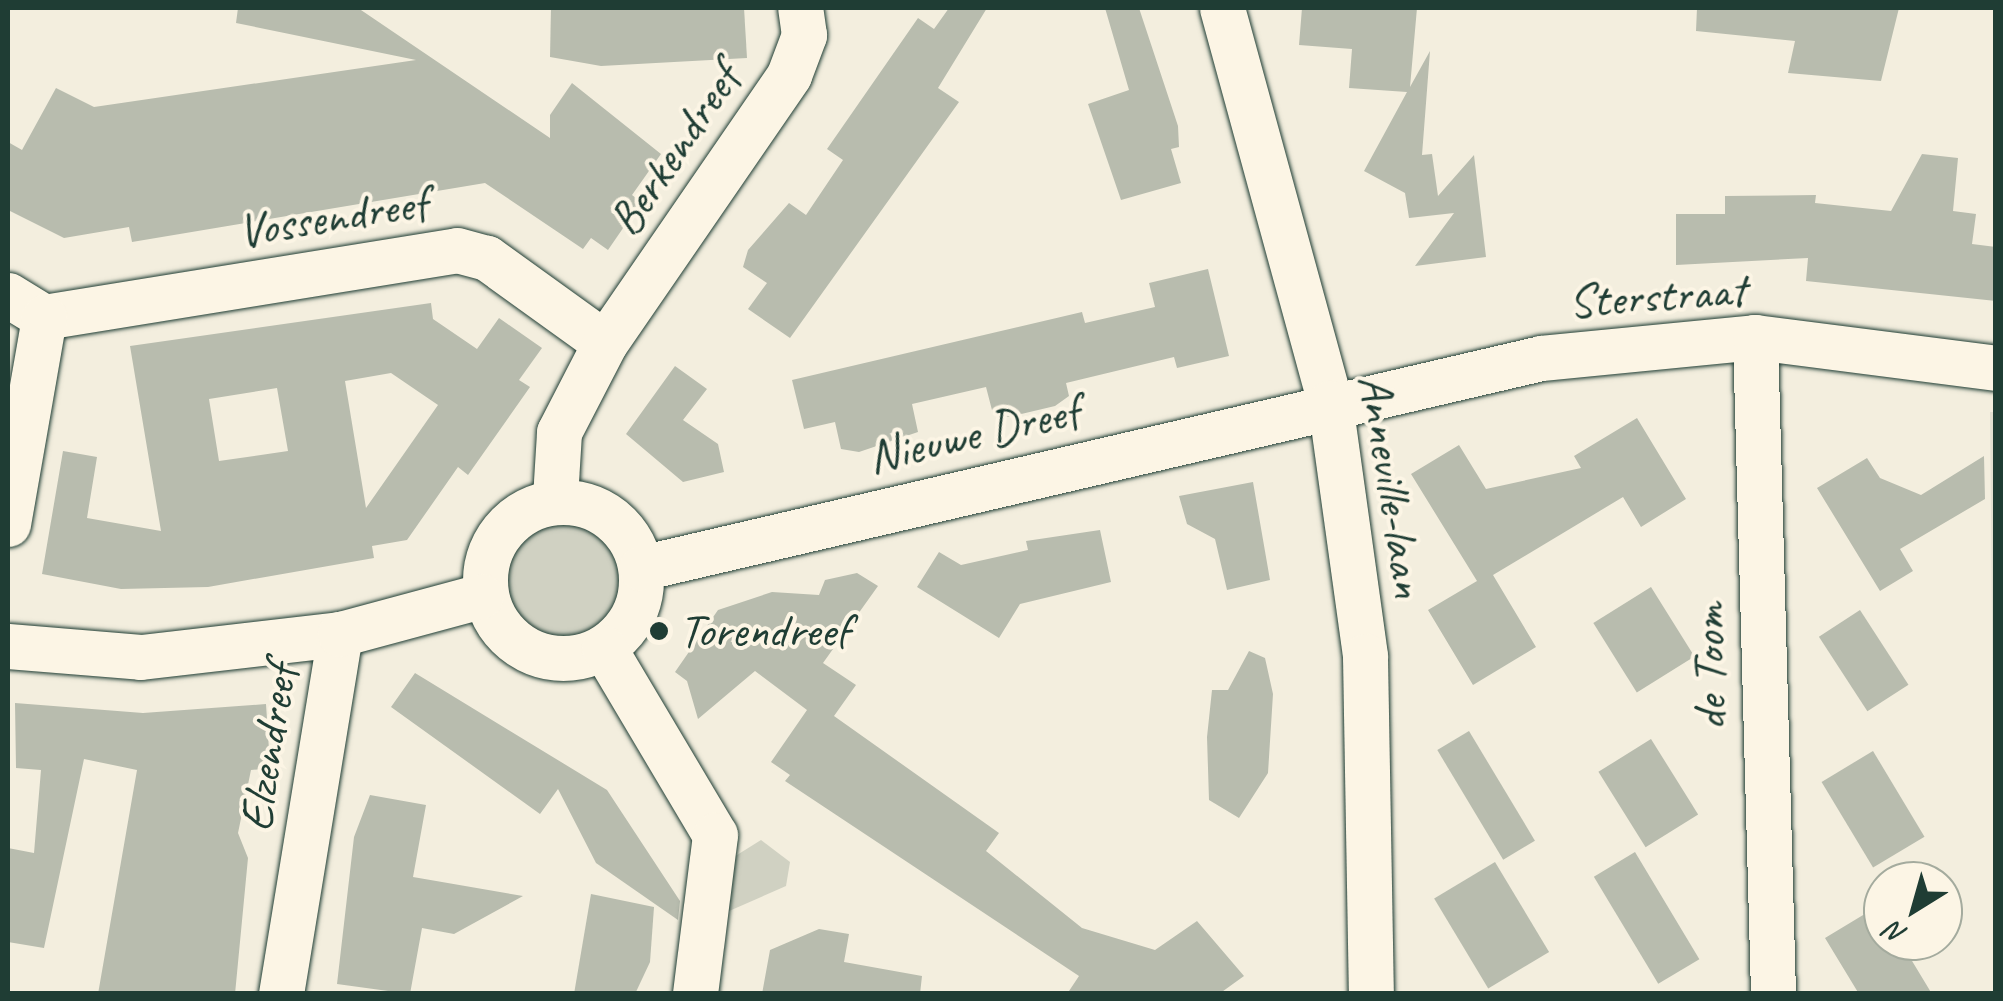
<!DOCTYPE html>
<html>
<head>
<meta charset="utf-8">
<style>
	body { margin:0 }
	#map { position:relative; width:2003px; height:1001px; overflow:hidden; background:#f3eede; font-family:Caveat,sans-serif }
	div>[style] { position:absolute }
	[style*='--x'] { left:calc(var(--x)*1px); top:calc(var(--y)*1px); width:calc(var(--w)*1px); rotate:calc(var(--a)*1deg) }
	.built>* { inset:0; background:#e1dfd0 }
	.green>* { inset:0; background:#d0d1c2 }
	.round { border-radius:50% }
	.building>* { inset:0; background:#b8bcae; transform-origin:0 0 }
	.roads { filter:drop-shadow(0 0 2px #1f3d34) drop-shadow(0 0 2px #1f3d34) }
	.minor>* { height:45px; margin:-22.5px; padding:0 22.5px; transform-origin:22.5px; border-radius:22.5px; background:#fcf5e5 }
	.minor>.ring { margin:-22.5px; padding:0; box-sizing:content-box; background:none; border:45px solid #fcf5e5; border-radius:50% }
	.dots>* { width:28px; height:28px; translate:-50% -50%; box-sizing:border-box; border:5px solid #fcf5e5; border-radius:50% }
	span { translate:-50% -50%; white-space:nowrap; text-align:center; line-height:1.15; -webkit-text-stroke:8px #fcf5e5; paint-order:stroke }
	.street-label { font-size:48px; color:#1f3d34 }
	.poi-label { font-size:48px; color:#1f3d34 }
	.left { translate:0 -50%; text-align:left }
	.frame { position:absolute; inset:0; border:10px solid #1f3d34; pointer-events:none }
	.north { position:absolute; left:1863px; top:861px; width:100px; height:100px; box-sizing:border-box; background:#fcf5e5; border:2px solid #a4ab9e; border-radius:50%; rotate:217deg; font-size:28px; font-weight:700; line-height:40px; text-align:center; color:#1f3d34 }
	.north::after { content:''; display:block; margin:auto; width:35px; height:45px; background:#1f3d34; clip-path:polygon(50% 0,100% 100%,50% 72%,0 100%) }
</style>
</head>
<body>
<div id="map">
	<div class="built">
		<div style="clip-path:polygon(1990px 412px,1996px 412px,1995px 926px,1995px 925px)"></div>
	</div>
	<div class="green">
		<div class="round" style="left:504px;top:519px;width:122px;height:122px"></div>
		<div style="clip-path:polygon(761px 840px,790px 862px,786px 886px,720px 915px,729px 860px)"></div>
	</div>
	<div class="building">
		<div style="clip-path:polygon(238px 8px,358px 8px,550px 138px,550px 115px,572px 83px,661px 154px,632px 195px,641px 202px,608px 250px,591px 238px,583px 249px,485px 183px,132px 242px,129px 227px,64px 238px,8px 210px,8px 142px,22px 150px,56px 88px,94px 107px,416px 60px,236px 23px)"></div>
		<div style="clip-path:polygon(551px 8px,744px 8px,747px 58px,601px 66px,550px 57px)"></div>
		<div style="clip-path:polygon(949px 8px,987px 8px,938px 88px,959px 102px,790px 338px,748px 309px,767px 283px,743px 267px,748px 250px,789px 203px,806px 215px,843px 160px,827px 149px,918px 18px,934px 29px)"></div>
		<div style="clip-path:polygon(1105px 8px,1139px 8px,1178px 126px,1179px 147px,1171px 149px,1181px 183px,1121px 200px,1088px 104px,1129px 90px)"></div>
		<div style="clip-path:polygon(1302px 8px,1417px 8px,1410px 87px,1430px 51px,1422px 155px,1432px 154px,1438px 196px,1474px 155px,1486px 257px,1415px 266px,1454px 213px,1409px 218px,1405px 193px,1364px 171px,1407px 92px,1349px 88px,1352px 49px,1299px 45px)"></div>
		<div style="clip-path:polygon(1697px 8px,1899px 8px,1881px 81px,1788px 73px,1795px 41px,1696px 31px)"></div>
		<div style="clip-path:polygon(1922px 154px,1958px 158px,1953px 211px,1976px 214px,1972px 244px,1996px 247px,1996px 301px,1806px 281px,1808px 258px,1676px 265px,1676px 214px,1725px 214px,1725px 196px,1816px 195px,1815px 203px,1891px 211px)"></div>
		<div style="clip-path:polygon(1208px 269px,1229px 356px,1177px 368px,1174px 357px,1066px 383px,1069px 396px,1055px 406px,1009px 417px,993px 414px,986px 387px,912px 404px,918px 432px,859px 452px,841px 449px,835px 422px,804px 429px,792px 380px,1082px 312px,1085px 323px,1155px 307px,1149px 283px)"></div>
		<div style="clip-path:polygon(evenodd,431px 303px,433px 319px,477px 349px,499px 318px,542px 348px,519px 380px,530px 387px,468px 475px,458px 467px,407px 540px,372px 546px,374px 558px,208px 587px,121px 589px,42px 574px,63px 451px,97px 457px,87px 518px,161px 531px,130px 346px,431px 303px,391px 373px,438px 405px,366px 508px,345px 381px,391px 373px,431px 303px,277px 388px,288px 451px,219px 461px,209px 399px,277px 388px)"></div>
		<div style="clip-path:polygon(675px 366px,707px 389px,683px 420px,718px 444px,724px 472px,683px 482px,626px 434px)"></div>
		<div style="clip-path:polygon(1637px 418px,1686px 499px,1641px 527px,1623px 497px,1493px 575px,1536px 647px,1473px 685px,1428px 610px,1477px 581px,1411px 474px,1459px 445px,1486px 489px,1581px 468px,1574px 456px)"></div>
		<div style="clip-path:polygon(1984px 456px,1985px 499px,1900px 549px,1913px 571px,1880px 591px,1817px 488px,1867px 458px,1880px 478px,1921px 495px)"></div>
		<div style="clip-path:polygon(1253px 482px,1270px 580px,1227px 590px,1215px 539px,1187px 524px,1179px 496px)"></div>
		<div style="clip-path:polygon(1100px 530px,1111px 582px,1020px 604px,999px 638px,917px 587px,939px 552px,961px 565px,1028px 550px,1026px 541px)"></div>
		<div style="clip-path:polygon(857px 573px,878px 586px,823px 663px,856px 685px,834px 716px,999px 833px,986px 851px,1082px 928px,1155px 950px,1197px 921px,1244px 976px,1219px 994px,1067px 994px,1079px 976px,785px 781px,790px 775px,771px 762px,807px 710px,755px 671px,698px 719px,687px 681px,675px 672px,718px 610px,772px 592px,819px 595px,825px 580px)"></div>
		<div style="left:1651px;top:587px;width:82px;height:68px;rotate:58deg"></div>
		<div style="left:1860px;top:610px;width:89px;height:49px;rotate:57deg"></div>
		<div style="clip-path:polygon(1249px 651px,1265px 658px,1273px 694px,1268px 773px,1239px 818px,1209px 800px,1207px 737px,1212px 690px,1228px 690px)"></div>
		<div style="clip-path:polygon(415px 673px,607px 790px,680px 901px,678px 920px,596px 863px,558px 789px,540px 814px,391px 707px)"></div>
		<div style="clip-path:polygon(15px 703px,143px 713px,266px 704px,269px 750px,264px 769px,251px 770px,238px 833px,248px 858px,235px 994px,98px 994px,137px 770px,84px 759px,44px 948px,8px 942px,8px 848px,34px 853px,41px 770px,16px 768px)"></div>
		<div style="left:1469px;top:731px;width:128px;height:37px;rotate:59deg"></div>
		<div style="left:1651px;top:739px;width:89px;height:62px;rotate:58deg"></div>
		<div style="left:1873px;top:751px;width:100px;height:60px;rotate:59deg"></div>
		<div style="clip-path:polygon(370px 795px,426px 805px,413px 877px,523px 896px,454px 934px,422px 928px,410px 994px,337px 984px,354px 837px)"></div>
		<div style="left:1635px;top:852px;width:125px;height:48px;rotate:59deg"></div>
		<div style="left:1495px;top:862px;width:105px;height:71px;rotate:59deg"></div>
		<div style="clip-path:polygon(591px 894px,654px 907px,650px 962px,635px 994px,574px 994px)"></div>
		<div style="clip-path:polygon(1883px 903px,1883px 941px,1900px 941px,1932px 994px,1859px 994px,1825px 938px)"></div>
		<div style="clip-path:polygon(819px 929px,849px 934px,844px 962px,922px 976px,920px 994px,762px 994px,770px 950px)"></div>
	</div>
	<div class="roads">
		<div class="minor">
			<div style="--x:1222;--y:8;--w:409;--a:74.7"></div>
			<div style="--x:1330;--y:403;--w:255;--a:82.1"></div>
			<div style="--x:1365;--y:656;--w:338;--a:89"></div>
			<div style="--x:8;--y:295;--w:42;--a:31.4"></div>
			<div style="--x:44;--y:317;--w:418;--a:-9.2"></div>
			<div style="--x:457;--y:250;--w:31;--a:15"></div>
			<div style="--x:487;--y:258;--w:145;--a:35.8"></div>
			<div style="--x:1755;--y:337;--w:657;--a:88.43"></div>
			<div style="--x:555;--y:498;--w:66;--a:-86.5"></div>
			<div style="--x:559;--y:432;--w:100;--a:-62.7"></div>
			<div style="--x:605;--y:343;--w:325;--a:-55.5"></div>
			<div style="--x:789;--y:75;--w:43;--a:-69.4"></div>
			<div style="--x:804;--y:35;--w:27;--a:-98"></div>
			<div class="ring" style="left:485px;top:502px;width:111px;height:111px"></div>
			<div style="--x:8;--y:524;--w:210;--a:-80.1"></div>
			<div style="--x:641;--y:568;--w:924;--a:-13.13"></div>
			<div style="--x:1541;--y:358;--w:215;--a:-5.6"></div>
			<div style="--x:1755;--y:337;--w:243;--a:7.3"></div>
			<div style="--x:8;--y:646;--w:133;--a:4.7"></div>
			<div style="--x:141;--y:657;--w:200;--a:-6.6"></div>
			<div style="--x:604;--y:648;--w:217;--a:59.3"></div>
			<div style="--x:715;--y:835;--w:160;--a:97.2"></div>
			<div style="--x:281;--y:994;--w:365;--a:-80.7"></div>
			<div style="--x:340;--y:634;--w:146;--a:-15.1"></div>
		</div>
	</div>
	<div class="dots">
		<div style="left:659px;top:631px;background:#1f3d34"></div>
	</div>
	<div class="street-label">
		<span style="left:674px;top:150px;rotate:-56deg">Berkendreef</span>
		<span style="left:332px;top:217px;rotate:-9deg">Vossendreef</span>
		<span style="left:1657px;top:296px;rotate:-4deg">Sterstraat</span>
		<span style="left:973px;top:434px;rotate:-13deg">Nieuwe Dreef</span>
		<span style="left:1392px;top:486px;rotate:81deg">Anneville-laan</span>
		<span style="left:1709px;top:667px;rotate:-91deg">de Toom</span>
		<span style="left:268px;top:748px;rotate:-81deg">Elzendreef</span>
	</div>
	<div class="poi-label">
		<span class="left" style="left:679px;top:631px">Torendreef</span>
	</div>
	<div class="frame"></div>
	<div class="north">N</div>
</div>
</body>
</html>
